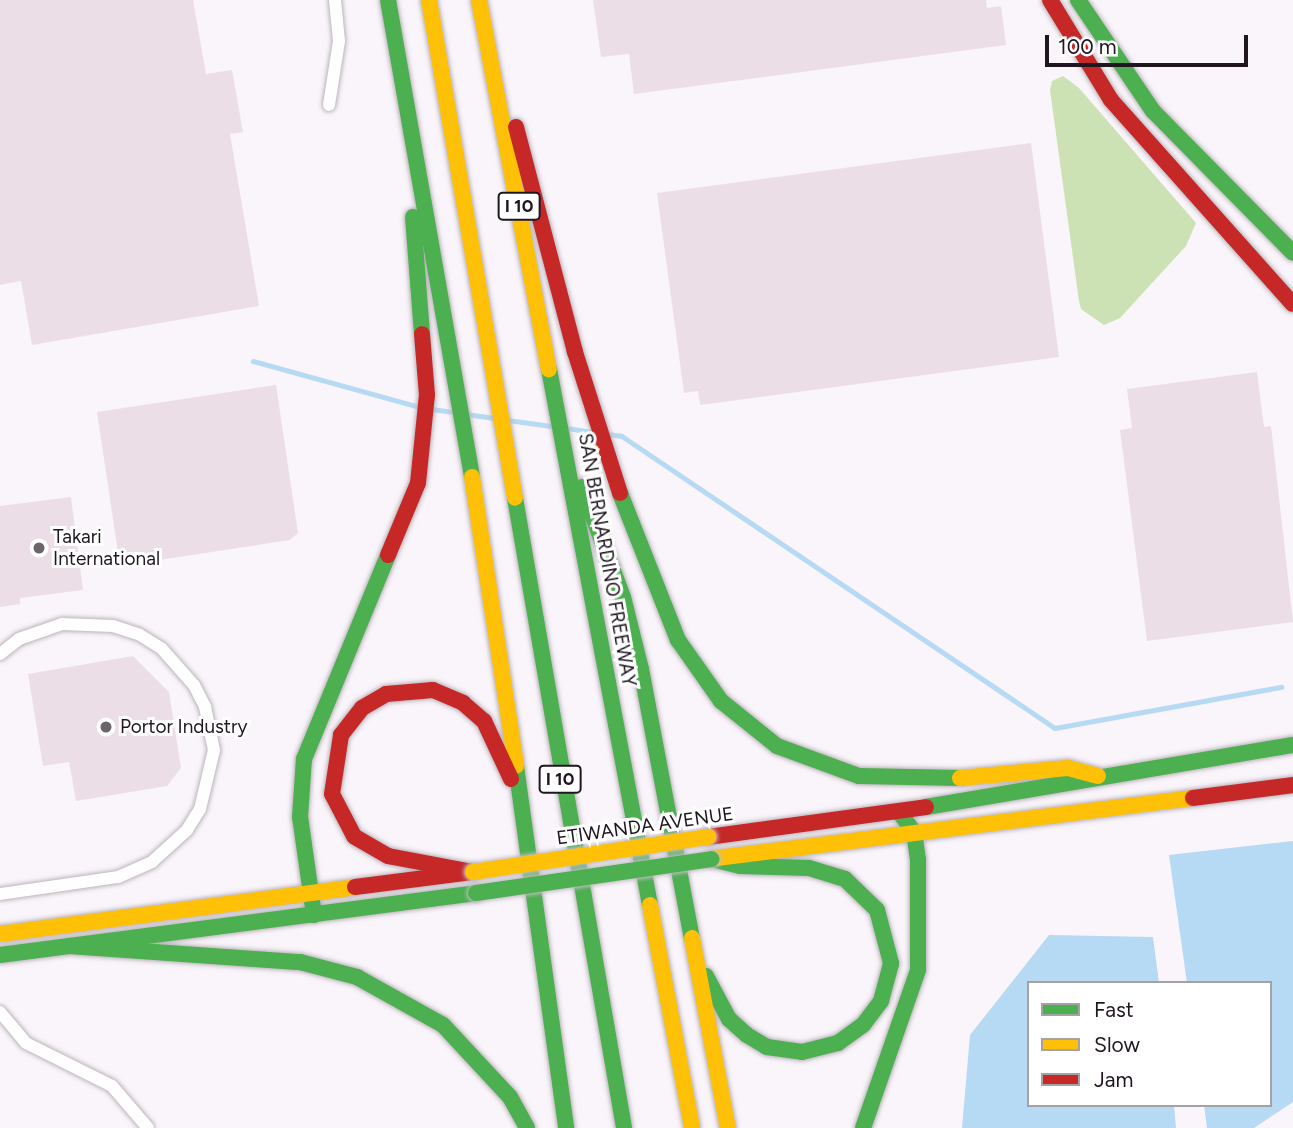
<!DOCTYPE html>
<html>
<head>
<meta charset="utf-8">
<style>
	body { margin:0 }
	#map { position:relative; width:1293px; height:1128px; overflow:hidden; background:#faf5fa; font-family:Figtree,sans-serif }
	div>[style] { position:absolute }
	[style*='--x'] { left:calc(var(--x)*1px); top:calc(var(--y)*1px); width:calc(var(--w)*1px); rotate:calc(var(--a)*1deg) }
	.green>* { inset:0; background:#cce2b5 }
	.water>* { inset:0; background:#b6d9f4 }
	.stream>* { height:4.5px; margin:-2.25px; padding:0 2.25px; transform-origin:2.25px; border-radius:2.25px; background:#b6d9f4 }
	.building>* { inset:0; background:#ecdee6 }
	.roads { filter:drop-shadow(0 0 2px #bbb5bc) drop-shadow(0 0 2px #bbb5bc) }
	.street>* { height:12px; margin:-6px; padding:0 6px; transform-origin:6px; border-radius:6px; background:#fefefe }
	.fast>* { height:16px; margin:-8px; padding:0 8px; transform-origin:8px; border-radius:8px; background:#4caf50 }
	.slow>* { height:16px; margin:-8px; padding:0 8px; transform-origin:8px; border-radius:8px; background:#ffc107 }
	.jam>* { height:16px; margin:-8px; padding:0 8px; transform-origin:8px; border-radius:8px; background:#c62828 }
	.bridges { filter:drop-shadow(0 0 2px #c1bdc7) drop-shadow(0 0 2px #c1bdc7) }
	.fast-bridge>* { height:16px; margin:-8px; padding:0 8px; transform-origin:8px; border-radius:8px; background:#4caf50 }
	.slow-bridge>* { height:16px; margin:-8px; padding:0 8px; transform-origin:8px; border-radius:8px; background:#ffc107 }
	.dots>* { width:19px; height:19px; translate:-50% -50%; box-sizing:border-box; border:4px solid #fff; border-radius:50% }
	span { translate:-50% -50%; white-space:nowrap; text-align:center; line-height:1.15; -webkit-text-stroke:6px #fff; paint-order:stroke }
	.shield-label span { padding:2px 5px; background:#fff; border:2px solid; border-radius:5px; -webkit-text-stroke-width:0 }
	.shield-label { font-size:18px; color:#1f1620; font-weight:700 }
	.poi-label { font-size:19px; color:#1f1620 }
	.left { translate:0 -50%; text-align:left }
	.street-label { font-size:19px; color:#1f1620 }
	.legend { position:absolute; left:1027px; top:981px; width:245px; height:126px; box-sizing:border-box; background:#fff; border:2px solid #a5a2a6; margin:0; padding:9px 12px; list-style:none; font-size:21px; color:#1f1620 }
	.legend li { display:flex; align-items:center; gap:14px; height:35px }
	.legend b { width:35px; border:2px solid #a5a2a6 }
	.scale { position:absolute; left:1045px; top:35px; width:203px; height:32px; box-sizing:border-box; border:4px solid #1f1620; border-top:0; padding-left:9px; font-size:21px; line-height:24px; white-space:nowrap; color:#1f1620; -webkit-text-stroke:5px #fff; paint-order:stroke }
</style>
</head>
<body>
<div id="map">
	<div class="green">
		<div style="clip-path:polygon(1063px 76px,1079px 88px,1196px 223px,1186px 246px,1120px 318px,1104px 325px,1081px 309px,1079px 301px,1050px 90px,1052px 81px)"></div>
	</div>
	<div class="water">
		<div style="clip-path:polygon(1293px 841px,1293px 1102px,1254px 1128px,1207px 1128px,1204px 1105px,1270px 1105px,1270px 983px,1187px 983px,1169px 855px)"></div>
		<div style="clip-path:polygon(1049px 935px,1153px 937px,1159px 983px,1029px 983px,1029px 1105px,1174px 1105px,1176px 1128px,962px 1128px,970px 1035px)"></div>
	</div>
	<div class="stream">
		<div style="--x:253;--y:361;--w:173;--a:15.4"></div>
		<div style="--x:432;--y:409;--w:22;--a:8"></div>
		<div style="--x:466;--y:414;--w:30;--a:8"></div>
		<div style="--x:508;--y:420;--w:43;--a:7.9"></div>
		<div style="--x:567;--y:428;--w:26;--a:9"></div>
		<div style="--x:608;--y:434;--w:14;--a:8"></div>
		<div style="--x:622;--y:436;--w:522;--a:33.99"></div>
		<div style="--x:1055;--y:728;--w:230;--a:-10.3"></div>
	</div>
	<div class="building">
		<div style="clip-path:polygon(0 0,193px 0,206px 74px,232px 70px,243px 132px,230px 134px,259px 306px,32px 345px,21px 281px,0 285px)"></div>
		<div style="clip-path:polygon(593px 0,986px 0,987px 8px,1001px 6px,1006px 45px,634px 94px,629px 54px,601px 57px)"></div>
		<div style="clip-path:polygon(1031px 143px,1059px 357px,700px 405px,698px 391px,684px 393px,657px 193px)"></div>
		<div style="clip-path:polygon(1257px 372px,1264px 427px,1271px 426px,1293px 622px,1147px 641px,1120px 430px,1132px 428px,1127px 389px)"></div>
		<div style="clip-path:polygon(276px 385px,298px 533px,290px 540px,120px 566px,97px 412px)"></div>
		<div style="clip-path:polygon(71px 497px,83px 590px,20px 598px,20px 604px,0 607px,0 506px)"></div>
		<div style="clip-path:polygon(133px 656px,169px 692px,181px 768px,167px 786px,76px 801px,69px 762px,43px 766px,28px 674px)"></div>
	</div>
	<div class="roads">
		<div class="street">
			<div style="--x:329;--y:105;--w:65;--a:-81.1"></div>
			<div style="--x:339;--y:41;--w:41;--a:-95.6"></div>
			<div style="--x:0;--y:654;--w:24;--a:-38"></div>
			<div style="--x:19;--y:639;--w:46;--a:-19.2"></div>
			<div style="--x:62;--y:624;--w:51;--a:2.2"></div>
			<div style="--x:113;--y:626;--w:28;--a:18"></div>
			<div style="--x:140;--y:635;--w:26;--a:32"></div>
			<div style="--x:162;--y:649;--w:48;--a:48.4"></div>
			<div style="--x:194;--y:685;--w:25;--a:63"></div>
			<div style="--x:205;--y:707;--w:44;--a:78.2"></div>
			<div style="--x:214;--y:750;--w:61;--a:103.3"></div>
			<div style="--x:200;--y:809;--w:25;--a:122"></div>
			<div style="--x:187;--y:830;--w:47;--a:137.6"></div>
			<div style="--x:152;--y:862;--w:37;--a:156"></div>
			<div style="--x:118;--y:877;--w:119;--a:171.8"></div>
			<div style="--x:0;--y:1012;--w:40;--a:50"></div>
			<div style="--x:26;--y:1043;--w:96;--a:26.6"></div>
			<div style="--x:112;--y:1086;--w:55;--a:49.4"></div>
		</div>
		<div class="fast">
			<div style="--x:388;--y:0;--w:484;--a:80"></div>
			<div style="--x:1078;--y:0;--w:134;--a:56"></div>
			<div style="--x:1153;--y:111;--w:199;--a:45.4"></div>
			<div style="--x:413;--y:217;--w:117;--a:85.6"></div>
			<div style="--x:549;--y:369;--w:545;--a:79.33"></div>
			<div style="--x:582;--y:487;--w:117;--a:69.6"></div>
			<div style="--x:623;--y:597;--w:74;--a:76"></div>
			<div style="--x:641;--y:669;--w:274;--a:79.3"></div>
			<div style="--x:620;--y:493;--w:158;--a:68.5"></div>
			<div style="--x:678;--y:640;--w:75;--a:54.8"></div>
			<div style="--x:721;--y:701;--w:72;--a:38.8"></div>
			<div style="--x:777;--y:746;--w:87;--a:20.1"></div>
			<div style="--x:859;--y:776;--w:101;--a:1.1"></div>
			<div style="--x:515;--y:498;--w:639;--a:80.18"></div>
			<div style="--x:516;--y:766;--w:365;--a:82.1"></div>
			<div style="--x:926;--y:807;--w:372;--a:-9.6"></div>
			<div style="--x:314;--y:915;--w:99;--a:-98.1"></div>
			<div style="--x:300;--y:817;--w:58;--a:-86.1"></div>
			<div style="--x:304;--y:759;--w:221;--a:-67.6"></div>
			<div style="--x:69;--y:946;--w:232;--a:4"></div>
			<div style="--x:300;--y:962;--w:59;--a:14.7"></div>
			<div style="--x:357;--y:977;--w:98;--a:29.2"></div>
			<div style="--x:443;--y:1025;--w:98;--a:47.1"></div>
			<div style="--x:510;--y:1097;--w:35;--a:61"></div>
			<div style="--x:0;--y:955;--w:480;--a:-7.4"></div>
			<div style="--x:706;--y:976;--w:49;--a:61.9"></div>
			<div style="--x:729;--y:1019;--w:24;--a:42"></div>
			<div style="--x:747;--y:1035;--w:23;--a:31"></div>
			<div style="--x:767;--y:1047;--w:35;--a:8"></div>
			<div style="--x:802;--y:1052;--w:37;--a:-14"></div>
			<div style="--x:838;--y:1043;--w:31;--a:-36"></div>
			<div style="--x:863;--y:1025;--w:30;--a:-53"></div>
			<div style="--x:881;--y:1001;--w:39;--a:-75"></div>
			<div style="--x:891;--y:963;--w:55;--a:-104.8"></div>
			<div style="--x:877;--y:910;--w:45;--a:-135.9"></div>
			<div style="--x:845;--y:879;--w:38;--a:-163"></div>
			<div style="--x:809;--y:868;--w:69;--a:-178.3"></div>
			<div style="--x:740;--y:866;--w:29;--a:-166"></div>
			<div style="--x:863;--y:1128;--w:167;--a:-70.8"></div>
			<div style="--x:918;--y:970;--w:110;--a:-90"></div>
			<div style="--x:918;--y:860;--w:28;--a:-98"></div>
			<div style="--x:914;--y:832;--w:25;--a:-127"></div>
		</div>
		<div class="slow">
			<div style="--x:429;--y:0;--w:505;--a:80.2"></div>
			<div style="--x:479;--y:0;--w:376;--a:79.3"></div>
			<div style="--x:472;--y:477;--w:292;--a:81.3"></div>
			<div style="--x:960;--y:778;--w:108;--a:-5.3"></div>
			<div style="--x:1068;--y:768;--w:31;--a:15"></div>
			<div style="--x:717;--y:858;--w:480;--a:-7.2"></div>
			<div style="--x:650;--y:905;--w:227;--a:79.3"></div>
			<div style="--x:0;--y:934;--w:358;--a:-7.5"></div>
			<div style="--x:692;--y:938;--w:193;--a:79.3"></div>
		</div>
		<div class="jam">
			<div style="--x:1050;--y:0;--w:117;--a:58.6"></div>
			<div style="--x:1111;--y:100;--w:273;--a:48.3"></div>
			<div style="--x:516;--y:127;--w:233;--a:75.3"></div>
			<div style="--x:575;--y:352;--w:148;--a:72.3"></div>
			<div style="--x:388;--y:555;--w:78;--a:-67.4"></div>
			<div style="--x:418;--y:483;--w:88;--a:-84.2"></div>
			<div style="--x:427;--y:395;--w:61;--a:-94.7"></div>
			<div style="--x:1193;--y:798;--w:101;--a:-7.4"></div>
			<div style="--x:708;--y:837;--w:220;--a:-7.8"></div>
			<div style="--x:473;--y:872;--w:86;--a:-169.3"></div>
			<div style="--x:388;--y:856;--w:39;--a:-150"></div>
			<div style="--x:354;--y:836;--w:47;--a:-117.6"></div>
			<div style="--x:332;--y:794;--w:60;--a:-81.3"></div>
			<div style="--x:341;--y:735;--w:34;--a:-52"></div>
			<div style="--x:362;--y:708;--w:28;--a:-30"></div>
			<div style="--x:386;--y:694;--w:47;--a:-4.9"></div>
			<div style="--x:433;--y:690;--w:33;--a:23"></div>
			<div style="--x:463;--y:703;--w:28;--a:41"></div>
			<div style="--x:484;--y:721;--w:64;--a:65"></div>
			<div style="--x:355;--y:887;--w:118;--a:-7.3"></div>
		</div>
	</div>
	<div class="bridges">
		<div class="fast-bridge">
			<div style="--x:476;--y:893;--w:238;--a:-8.2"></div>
		</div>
		<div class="slow-bridge">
			<div style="--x:473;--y:872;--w:238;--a:-8.5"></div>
		</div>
	</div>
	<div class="dots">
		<div style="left:39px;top:548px;background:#6c646c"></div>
		<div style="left:106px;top:727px;background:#6c646c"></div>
	</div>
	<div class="shield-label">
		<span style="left:519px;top:206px">I 10</span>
		<span style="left:560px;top:779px">I 10</span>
	</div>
	<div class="poi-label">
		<span class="left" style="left:53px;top:548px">Takari<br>International</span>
		<span class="left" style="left:120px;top:727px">Portor Industry</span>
	</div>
	<div class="street-label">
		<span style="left:607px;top:560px;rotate:80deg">SAN BERNARDINO FREEWAY</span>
		<span style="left:645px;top:826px;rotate:-8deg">ETIWANDA AVENUE</span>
	</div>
	<ul class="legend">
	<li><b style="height:9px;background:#4caf50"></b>Fast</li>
	<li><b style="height:9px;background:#ffc107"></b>Slow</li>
	<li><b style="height:9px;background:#c62828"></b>Jam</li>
	</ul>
	<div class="scale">100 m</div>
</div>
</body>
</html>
